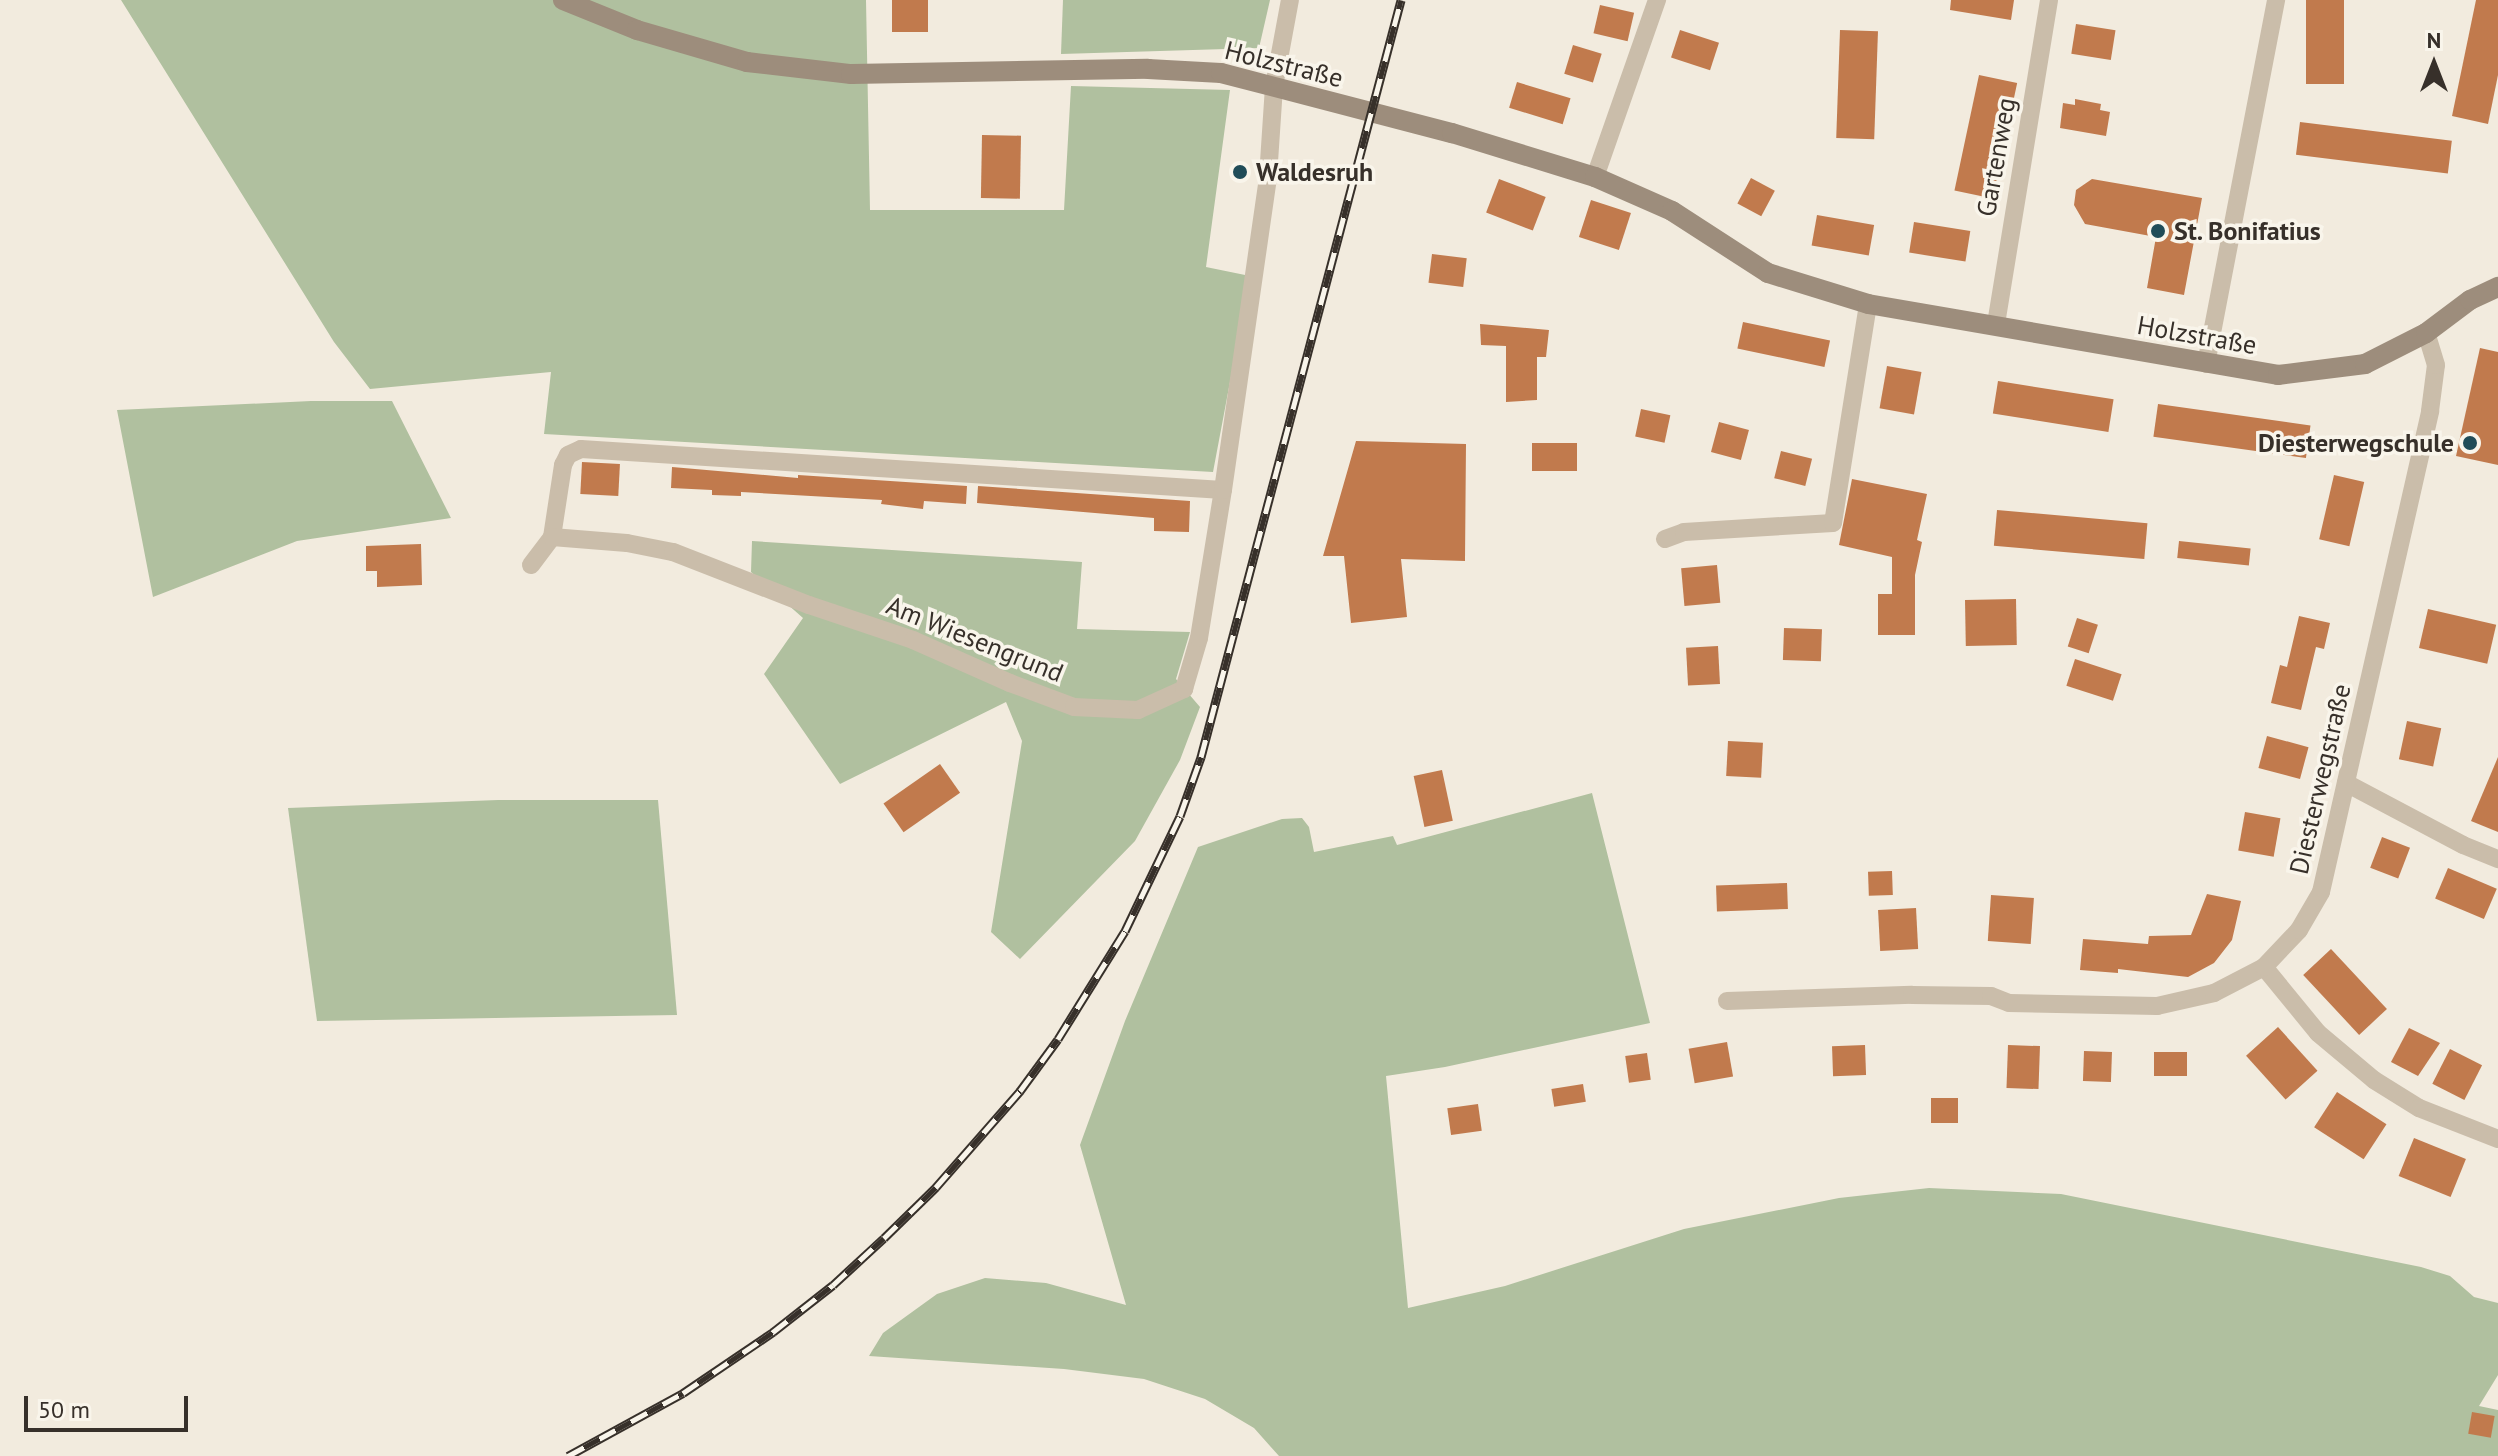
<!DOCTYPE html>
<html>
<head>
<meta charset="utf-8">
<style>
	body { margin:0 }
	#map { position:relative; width:2498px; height:1456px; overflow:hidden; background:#f2ebde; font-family:"PT Sans",sans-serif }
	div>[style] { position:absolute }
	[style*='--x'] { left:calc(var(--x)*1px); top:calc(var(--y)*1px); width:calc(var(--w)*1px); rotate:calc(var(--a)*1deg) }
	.green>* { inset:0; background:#b0c09f }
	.building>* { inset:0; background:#c17a4d; transform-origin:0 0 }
	.street>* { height:18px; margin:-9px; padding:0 9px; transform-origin:9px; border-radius:9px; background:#cabdaa }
	.secondary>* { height:20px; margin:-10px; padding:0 10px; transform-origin:10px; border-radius:10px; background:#9d8d7c }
	.rail>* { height:9px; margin-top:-4.5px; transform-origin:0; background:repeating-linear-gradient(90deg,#f9f5eb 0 18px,#37302a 0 36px); box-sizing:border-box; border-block:2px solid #37302a }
	.dots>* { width:22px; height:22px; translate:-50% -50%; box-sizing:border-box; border:4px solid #f9f5eb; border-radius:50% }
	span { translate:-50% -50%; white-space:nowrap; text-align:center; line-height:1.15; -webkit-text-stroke:7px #f9f5eb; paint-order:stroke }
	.street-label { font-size:26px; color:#37302a }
	.poi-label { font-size:26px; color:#37302a; font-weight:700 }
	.left { translate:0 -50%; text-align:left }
	.right { translate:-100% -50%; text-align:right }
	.north { position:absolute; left:2394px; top:24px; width:80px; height:80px; -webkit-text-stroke:6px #f9f5eb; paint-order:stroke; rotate:0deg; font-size:22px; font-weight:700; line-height:32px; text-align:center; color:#37302a }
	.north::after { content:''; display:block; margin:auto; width:28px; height:36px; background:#37302a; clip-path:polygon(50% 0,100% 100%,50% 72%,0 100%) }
	.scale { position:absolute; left:24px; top:1396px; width:164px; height:36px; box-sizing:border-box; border:4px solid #37302a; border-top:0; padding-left:10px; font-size:24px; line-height:28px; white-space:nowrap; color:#37302a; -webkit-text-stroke:6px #f9f5eb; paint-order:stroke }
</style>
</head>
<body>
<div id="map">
	<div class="green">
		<div style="clip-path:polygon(121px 0,866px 0,870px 210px,1064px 210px,1071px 86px,1230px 90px,1206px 267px,1250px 276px,1213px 472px,544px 434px,551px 372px,370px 389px,334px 342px)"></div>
		<div style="clip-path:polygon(1063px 0,1270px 0,1259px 48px,1061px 54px)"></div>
		<div style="clip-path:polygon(311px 401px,392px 401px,451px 518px,297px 541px,153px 597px,117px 410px)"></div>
		<div style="clip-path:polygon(752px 541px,1082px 562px,1077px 629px,1190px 632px,1176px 679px,1200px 707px,1180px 760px,1135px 841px,1020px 959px,991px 932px,1022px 741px,1006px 702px,840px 784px,764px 674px,803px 618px,751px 572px)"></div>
		<div style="clip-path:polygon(1592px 793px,1650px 1023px,1445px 1067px,1386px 1076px,1408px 1308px,1505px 1286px,1684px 1229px,1839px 1198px,1929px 1188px,2061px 1194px,2421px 1267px,2450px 1276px,2474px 1297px,2498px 1303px,2498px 1375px,2479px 1406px,2498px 1410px,2498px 1456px,1279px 1456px,1254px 1428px,1205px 1399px,1144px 1379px,1064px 1369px,869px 1356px,883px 1333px,937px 1294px,985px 1278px,1046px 1283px,1126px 1305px,1080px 1145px,1125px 1021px,1198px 847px,1282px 819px,1302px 818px,1309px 827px,1314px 852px,1393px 836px,1397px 845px)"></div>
		<div style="clip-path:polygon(498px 800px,658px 800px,677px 1015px,317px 1021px,288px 808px)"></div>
	</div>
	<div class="building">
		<div style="left:892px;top:0;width:36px;height:32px"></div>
		<div style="clip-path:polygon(1951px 0,2014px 0,2011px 20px,1950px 10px)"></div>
		<div style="left:2306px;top:0;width:38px;height:84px"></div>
		<div style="clip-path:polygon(2476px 0,2498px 0,2498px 75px,2488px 124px,2452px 116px)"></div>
		<div style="left:1600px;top:5px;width:35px;height:29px;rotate:13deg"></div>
		<div style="left:2076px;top:24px;width:40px;height:30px;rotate:9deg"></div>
		<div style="left:1680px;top:30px;width:41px;height:29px;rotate:18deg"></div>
		<div style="left:1840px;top:30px;width:38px;height:108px;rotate:2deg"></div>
		<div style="left:1573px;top:45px;width:30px;height:30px;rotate:17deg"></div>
		<div style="left:1979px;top:75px;width:39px;height:118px;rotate:12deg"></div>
		<div style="left:1517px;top:82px;width:56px;height:27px;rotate:17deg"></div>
		<div style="clip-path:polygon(2075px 99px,2101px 104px,2100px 110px,2110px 112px,2106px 136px,2060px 128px,2063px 103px,2075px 105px)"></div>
		<div style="left:2300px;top:122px;width:153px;height:33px;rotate:7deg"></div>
		<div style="left:982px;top:135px;width:39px;height:63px;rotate:1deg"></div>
		<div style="left:1751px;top:178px;width:27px;height:29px;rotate:28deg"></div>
		<div style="left:1499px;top:179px;width:50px;height:36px;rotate:21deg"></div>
		<div style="clip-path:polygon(2092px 179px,2202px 198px,2184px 295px,2147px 288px,2156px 237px,2085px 224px,2074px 205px,2076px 190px)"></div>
		<div style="left:1591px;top:200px;width:42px;height:39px;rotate:18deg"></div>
		<div style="left:1817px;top:215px;width:58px;height:31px;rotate:10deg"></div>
		<div style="left:1914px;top:222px;width:57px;height:31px;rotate:9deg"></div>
		<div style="left:1432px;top:254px;width:35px;height:29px;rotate:7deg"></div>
		<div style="left:1743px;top:322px;width:89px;height:27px;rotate:12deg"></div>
		<div style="clip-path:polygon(1480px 324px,1549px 330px,1546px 357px,1537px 357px,1537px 400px,1506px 402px,1506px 346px,1481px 345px)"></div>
		<div style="clip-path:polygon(2480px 348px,2498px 352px,2498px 465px,2456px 456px)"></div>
		<div style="left:1887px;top:366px;width:35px;height:43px;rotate:10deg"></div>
		<div style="left:1998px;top:381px;width:117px;height:33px;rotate:9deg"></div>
		<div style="left:2158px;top:404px;width:154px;height:33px;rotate:8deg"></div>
		<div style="left:1641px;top:409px;width:30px;height:28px;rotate:12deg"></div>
		<div style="left:1719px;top:422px;width:31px;height:31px;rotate:15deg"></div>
		<div style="clip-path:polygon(1356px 441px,1466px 444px,1465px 561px,1401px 559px,1407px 617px,1351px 623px,1344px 556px,1323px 556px)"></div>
		<div style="left:1532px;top:443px;width:45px;height:28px"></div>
		<div style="left:1781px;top:451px;width:32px;height:28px;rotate:14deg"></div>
		<div style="left:582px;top:462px;width:38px;height:32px;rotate:3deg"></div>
		<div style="clip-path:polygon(672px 467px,798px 478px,798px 475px,967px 486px,966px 504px,924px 501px,923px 509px,881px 504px,882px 500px,741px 492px,741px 496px,712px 495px,712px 490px,671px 488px)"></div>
		<div style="left:2334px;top:475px;width:31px;height:66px;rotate:13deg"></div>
		<div style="clip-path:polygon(1852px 479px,1927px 494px,1917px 540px,1922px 542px,1915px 575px,1915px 635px,1878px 635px,1878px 594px,1892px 594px,1892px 557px,1839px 545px)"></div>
		<div style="clip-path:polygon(978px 486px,1190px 501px,1189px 532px,1154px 531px,1154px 518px,977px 503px)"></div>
		<div style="left:1997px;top:510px;width:151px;height:36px;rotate:5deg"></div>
		<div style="left:2179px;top:541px;width:72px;height:17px;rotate:6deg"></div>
		<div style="clip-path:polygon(421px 544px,422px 585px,377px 587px,377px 571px,366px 571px,366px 546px)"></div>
		<div style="left:1717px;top:565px;width:38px;height:36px;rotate:85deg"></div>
		<div style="left:2016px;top:599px;width:46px;height:51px;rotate:89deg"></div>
		<div style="left:2428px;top:609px;width:70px;height:40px;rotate:13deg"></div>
		<div style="clip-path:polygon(2299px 616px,2330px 623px,2324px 649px,2316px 647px,2301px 710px,2271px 703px,2280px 665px,2287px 667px)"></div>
		<div style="left:2077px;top:618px;width:22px;height:30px;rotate:18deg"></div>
		<div style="left:1784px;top:628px;width:38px;height:32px;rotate:2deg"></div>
		<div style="left:1718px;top:646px;width:38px;height:32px;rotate:87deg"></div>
		<div style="left:2075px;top:659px;width:49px;height:28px;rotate:18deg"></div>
		<div style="left:2407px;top:721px;width:35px;height:39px;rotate:12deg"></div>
		<div style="left:2267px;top:736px;width:43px;height:33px;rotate:15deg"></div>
		<div style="left:1728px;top:741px;width:35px;height:35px;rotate:3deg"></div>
		<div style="clip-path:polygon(2498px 757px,2498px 832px,2471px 821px)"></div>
		<div style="left:940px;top:764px;width:35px;height:69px;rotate:55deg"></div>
		<div style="left:1442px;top:770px;width:52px;height:29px;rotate:78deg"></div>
		<div style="left:2245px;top:812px;width:36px;height:39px;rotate:10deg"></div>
		<div style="left:2382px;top:837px;width:30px;height:33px;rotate:21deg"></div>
		<div style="left:2448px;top:868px;width:53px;height:33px;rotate:23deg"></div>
		<div style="left:1892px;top:871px;width:24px;height:24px;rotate:88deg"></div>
		<div style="left:1787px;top:883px;width:26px;height:71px;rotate:88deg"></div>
		<div style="clip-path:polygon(2207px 894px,2241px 901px,2232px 940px,2214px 963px,2188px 977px,2118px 969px,2118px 973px,2080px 970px,2083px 939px,2148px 944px,2149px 936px,2191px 935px)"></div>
		<div style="left:1991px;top:895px;width:43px;height:46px;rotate:4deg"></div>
		<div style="left:1916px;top:908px;width:41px;height:38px;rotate:87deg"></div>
		<div style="left:2331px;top:949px;width:82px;height:38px;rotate:47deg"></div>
		<div style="left:2278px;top:1027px;width:59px;height:43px;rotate:48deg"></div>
		<div style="clip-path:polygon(2409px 1028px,2440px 1043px,2418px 1076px,2391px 1062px)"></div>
		<div style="left:1727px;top:1042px;width:35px;height:39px;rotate:80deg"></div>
		<div style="left:1865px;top:1045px;width:30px;height:33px;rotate:88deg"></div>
		<div style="left:2008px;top:1045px;width:32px;height:43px;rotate:2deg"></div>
		<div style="left:2450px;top:1049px;width:36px;height:39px;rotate:27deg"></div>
		<div style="left:2084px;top:1051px;width:28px;height:30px;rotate:2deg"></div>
		<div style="left:2154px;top:1052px;width:33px;height:24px"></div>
		<div style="left:1647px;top:1053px;width:27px;height:22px;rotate:82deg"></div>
		<div style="left:1583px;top:1084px;width:18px;height:32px;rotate:81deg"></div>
		<div style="left:2337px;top:1092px;width:59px;height:42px;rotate:33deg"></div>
		<div style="left:1931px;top:1098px;width:27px;height:25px"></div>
		<div style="left:1478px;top:1104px;width:27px;height:31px;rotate:82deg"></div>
		<div style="left:2414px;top:1138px;width:56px;height:41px;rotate:22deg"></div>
		<div style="left:2472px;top:1412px;width:23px;height:22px;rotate:10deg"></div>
	</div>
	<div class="street">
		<div style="--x:1595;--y:177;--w:188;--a:-70.7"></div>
		<div style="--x:1996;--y:324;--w:328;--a:-80.7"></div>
		<div style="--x:2206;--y:364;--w:371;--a:-79.1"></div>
		<div style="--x:552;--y:537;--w:73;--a:-81.3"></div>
		<div style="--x:563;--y:465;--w:11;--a:-63"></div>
		<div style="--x:568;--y:455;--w:14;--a:-25"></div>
		<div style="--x:581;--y:449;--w:643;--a:3.65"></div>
		<div style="--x:1665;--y:539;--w:20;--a:-20"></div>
		<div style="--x:1684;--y:532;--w:149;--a:-3.5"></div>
		<div style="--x:1833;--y:523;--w:222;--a:-80.9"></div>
		<div style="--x:531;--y:565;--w:35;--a:-53"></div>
		<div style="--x:552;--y:537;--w:75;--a:4.6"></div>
		<div style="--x:627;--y:543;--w:47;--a:11.1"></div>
		<div style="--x:673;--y:552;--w:146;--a:21.3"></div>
		<div style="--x:809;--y:605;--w:110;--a:18.6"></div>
		<div style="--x:913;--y:640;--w:106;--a:23.9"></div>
		<div style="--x:1010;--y:683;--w:68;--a:20.6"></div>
		<div style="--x:1074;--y:707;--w:64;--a:2.7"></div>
		<div style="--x:1138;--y:710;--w:51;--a:-24.5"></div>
		<div style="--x:1184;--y:689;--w:53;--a:-73.6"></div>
		<div style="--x:1199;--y:638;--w:150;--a:-80.8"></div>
		<div style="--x:1223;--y:490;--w:316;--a:-81.8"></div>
		<div style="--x:1268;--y:177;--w:91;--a:-86.2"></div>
		<div style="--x:1274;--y:86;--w:87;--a:-79.5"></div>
		<div style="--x:2346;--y:783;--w:132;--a:27.9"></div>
		<div style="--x:2463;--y:845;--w:38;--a:22"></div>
		<div style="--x:2264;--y:967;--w:85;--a:50.7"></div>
		<div style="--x:2318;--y:1033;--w:73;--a:40"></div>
		<div style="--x:2374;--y:1080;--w:53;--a:31.9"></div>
		<div style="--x:2419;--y:1108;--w:85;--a:21.4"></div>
		<div style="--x:1727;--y:1001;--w:185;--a:-1.9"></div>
		<div style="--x:1912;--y:995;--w:79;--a:0.7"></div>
		<div style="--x:1991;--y:996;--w:19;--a:21"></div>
		<div style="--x:2009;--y:1003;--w:148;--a:1.2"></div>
		<div style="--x:2157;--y:1006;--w:58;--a:-12.8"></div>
		<div style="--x:2214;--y:993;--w:56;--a:-27.5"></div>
		<div style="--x:2264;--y:967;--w:51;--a:-46.6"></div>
		<div style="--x:2299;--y:930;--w:44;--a:-59.9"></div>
		<div style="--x:2321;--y:892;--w:493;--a:-77.2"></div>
		<div style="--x:2430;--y:411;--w:46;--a:-82.6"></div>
		<div style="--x:2436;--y:365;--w:34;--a:-107"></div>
	</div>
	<div class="secondary">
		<div style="--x:563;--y:0;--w:80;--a:22.1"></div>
		<div style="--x:637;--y:30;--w:115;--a:16.2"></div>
		<div style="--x:747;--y:62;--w:105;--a:6.6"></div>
		<div style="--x:851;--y:74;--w:297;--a:-1"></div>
		<div style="--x:1148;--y:69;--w:73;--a:3.1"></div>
		<div style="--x:1221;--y:73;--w:239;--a:14.6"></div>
		<div style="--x:1452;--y:133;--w:150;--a:17.1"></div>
		<div style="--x:1595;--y:177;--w:84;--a:23.8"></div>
		<div style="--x:1672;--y:211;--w:114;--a:32.9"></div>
		<div style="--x:1768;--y:273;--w:105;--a:17.2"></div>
		<div style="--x:1868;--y:304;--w:416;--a:9.8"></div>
		<div style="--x:2278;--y:375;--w:88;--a:-7.2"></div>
		<div style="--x:2365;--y:364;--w:68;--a:-26.9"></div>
		<div style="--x:2426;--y:333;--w:55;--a:-36.9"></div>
		<div style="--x:2470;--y:300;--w:31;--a:-25"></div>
	</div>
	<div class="rail">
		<div style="--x:568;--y:1456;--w:131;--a:-28.7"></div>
		<div style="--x:683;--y:1393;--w:109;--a:-34.1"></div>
		<div style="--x:773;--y:1332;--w:76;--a:-38.1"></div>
		<div style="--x:833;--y:1285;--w:69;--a:-42.7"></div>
		<div style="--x:884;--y:1238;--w:73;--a:-44.4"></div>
		<div style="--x:936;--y:1187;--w:128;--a:-48.8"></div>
		<div style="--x:1020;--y:1091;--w:64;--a:-53.8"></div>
		<div style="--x:1058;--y:1039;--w:127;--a:-58.2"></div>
		<div style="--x:1125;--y:931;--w:127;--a:-64.4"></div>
		<div style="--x:1180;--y:816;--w:63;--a:-70.4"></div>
		<div style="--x:1201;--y:757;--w:783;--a:-75.2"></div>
	</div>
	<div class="dots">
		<div style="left:1240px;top:172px;background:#204c58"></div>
		<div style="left:2158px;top:231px;background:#204c58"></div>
		<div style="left:2470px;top:443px;background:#204c58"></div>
	</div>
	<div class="street-label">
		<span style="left:1284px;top:64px;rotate:14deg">Holzstraße</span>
		<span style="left:1996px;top:157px;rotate:-80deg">Gartenweg</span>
		<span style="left:2197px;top:335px;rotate:10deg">Holzstraße</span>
		<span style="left:975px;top:639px;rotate:22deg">Am Wiesengrund</span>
		<span style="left:2320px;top:779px;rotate:-77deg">Diesterwegstraße</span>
	</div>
	<div class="poi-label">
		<span class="left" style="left:1256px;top:172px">Waldesruh</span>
		<span class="left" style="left:2174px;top:231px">St. Bonifatius</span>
		<span class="right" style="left:2454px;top:443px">Diesterwegschule</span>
	</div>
	<div class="north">N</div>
	<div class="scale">50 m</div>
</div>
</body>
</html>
